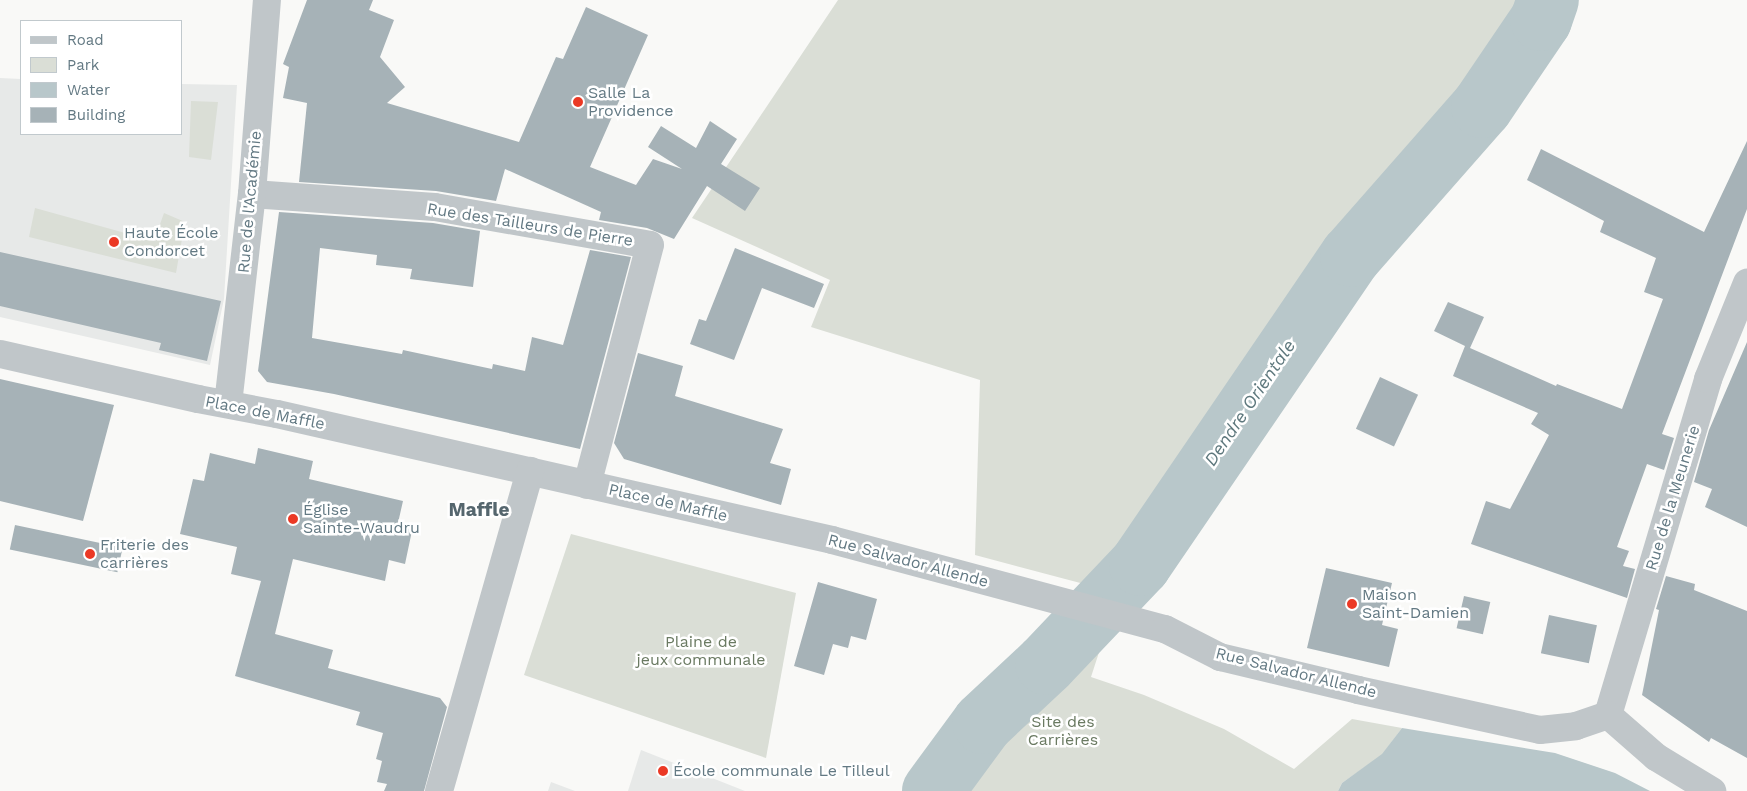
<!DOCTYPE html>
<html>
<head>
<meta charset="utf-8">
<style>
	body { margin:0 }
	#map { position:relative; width:1747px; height:791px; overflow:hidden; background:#f9f9f7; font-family:"Work Sans",sans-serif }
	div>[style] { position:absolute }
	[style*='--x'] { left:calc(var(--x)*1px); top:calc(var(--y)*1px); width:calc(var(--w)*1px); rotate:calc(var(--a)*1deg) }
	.built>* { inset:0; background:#e7e9e8 }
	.green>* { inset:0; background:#daded6 }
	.water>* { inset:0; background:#b8c7ca }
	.river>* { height:62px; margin:-31px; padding:0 31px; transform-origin:31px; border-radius:31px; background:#b8c7ca }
	.building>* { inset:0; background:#a6b2b7; transform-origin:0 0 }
	.minor>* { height:28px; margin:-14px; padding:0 14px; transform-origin:14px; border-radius:14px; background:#c0c6c9 }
	.dots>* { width:14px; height:14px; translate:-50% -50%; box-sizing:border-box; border:2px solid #fff; border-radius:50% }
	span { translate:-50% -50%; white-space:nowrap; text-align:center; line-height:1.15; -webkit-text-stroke:5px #fff; paint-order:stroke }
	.poi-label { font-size:16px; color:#637983 }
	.left { translate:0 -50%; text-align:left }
	.street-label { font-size:16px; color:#637983 }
	.park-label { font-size:16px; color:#6a7a62 }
	.water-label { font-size:18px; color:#5e787d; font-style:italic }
	.quarter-label { font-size:19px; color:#55666e; font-weight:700 }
	.legend { position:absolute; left:20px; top:20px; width:162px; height:115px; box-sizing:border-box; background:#fff; border:1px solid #c1c9cd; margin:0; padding:6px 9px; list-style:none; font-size:15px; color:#637983 }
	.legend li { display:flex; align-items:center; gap:10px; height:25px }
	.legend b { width:25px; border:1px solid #c1c9cd }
</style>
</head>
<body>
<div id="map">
	<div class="built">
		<div style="clip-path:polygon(0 78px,21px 79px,21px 134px,181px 134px,181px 84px,237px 85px,224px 299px,210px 365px,0 317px)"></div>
		<div style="clip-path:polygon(641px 750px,745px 791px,628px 791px)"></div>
		<div style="clip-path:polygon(551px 782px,575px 791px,548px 791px)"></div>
	</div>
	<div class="green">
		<div style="clip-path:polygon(838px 0,1548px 0,1541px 20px,1482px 107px,1351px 256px,1103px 589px,975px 555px,980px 380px,811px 327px,830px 280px,692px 218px)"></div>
		<div style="clip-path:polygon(191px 101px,218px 102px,211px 160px,189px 157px)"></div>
		<div style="clip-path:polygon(35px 208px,154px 241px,164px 213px,185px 222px,176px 273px,29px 237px)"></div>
		<div style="clip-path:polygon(571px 534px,796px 593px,766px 758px,524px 675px)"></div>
		<div style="clip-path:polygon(1071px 638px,1103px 640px,1091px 677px,1144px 695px,1224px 729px,1294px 769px,1352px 719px,1402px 728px,1382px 755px,1342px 783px,1338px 791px,933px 791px,983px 723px)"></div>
	</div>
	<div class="water">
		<div style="clip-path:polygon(1402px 728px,1555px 753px,1615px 773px,1650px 791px,1338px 791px,1342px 783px,1382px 754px)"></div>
	</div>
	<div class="river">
		<div style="--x:933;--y:791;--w:84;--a:-53.7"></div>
		<div style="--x:983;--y:723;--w:86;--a:-43.1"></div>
		<div style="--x:1046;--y:664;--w:137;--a:-46.5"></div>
		<div style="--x:1140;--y:565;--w:374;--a:-55.7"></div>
		<div style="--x:1351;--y:256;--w:198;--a:-48.7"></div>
		<div style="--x:1482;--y:107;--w:105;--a:-55.9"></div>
		<div style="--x:1541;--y:20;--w:21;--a:-71"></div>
	</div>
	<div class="building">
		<div style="clip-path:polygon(307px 0,373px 0,369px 10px,394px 20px,380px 57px,405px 87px,387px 103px,519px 142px,556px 57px,563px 59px,586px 7px,648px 35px,590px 167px,636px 185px,653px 159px,682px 169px,648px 147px,661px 126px,696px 148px,710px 121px,737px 139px,721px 164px,760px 188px,745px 211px,707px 186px,674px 239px,647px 228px,599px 220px,601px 212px,505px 169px,496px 201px,436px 191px,299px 182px,307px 103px,283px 98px,289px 67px,283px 64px)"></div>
		<div style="clip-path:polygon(1747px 141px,1747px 209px,1662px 434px,1674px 438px,1664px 470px,1647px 464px,1617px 547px,1629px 551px,1623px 566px,1635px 569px,1627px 598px,1471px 544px,1486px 501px,1510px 509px,1549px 435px,1531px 424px,1538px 413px,1453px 376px,1465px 346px,1434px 331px,1448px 302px,1484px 317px,1470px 348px,1556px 386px,1557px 384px,1622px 409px,1663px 299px,1644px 292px,1656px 258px,1600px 232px,1604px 221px,1527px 180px,1541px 149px,1704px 232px)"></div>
		<div style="clip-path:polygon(279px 212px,433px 223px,480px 231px,473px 287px,410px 279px,412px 269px,376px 265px,377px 255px,320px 248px,312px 338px,402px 354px,403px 350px,492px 369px,493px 364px,525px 371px,532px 337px,563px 345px,590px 250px,631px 257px,580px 449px,334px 394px,267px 382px,258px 371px)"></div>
		<div style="clip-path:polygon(735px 248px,824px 284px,814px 308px,762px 288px,734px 360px,690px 344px,699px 319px,706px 321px)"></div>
		<div style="clip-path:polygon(0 252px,221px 301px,207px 361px,159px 350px,161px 343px,0 306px)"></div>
		<div style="clip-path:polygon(1747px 342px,1747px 527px,1705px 507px,1712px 489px,1694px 482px,1709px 430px)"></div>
		<div style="clip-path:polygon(638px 353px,683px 366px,675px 396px,783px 429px,770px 463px,791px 469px,781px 505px,624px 459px,614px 443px)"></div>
		<div style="left:1380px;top:377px;width:42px;height:57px;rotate:25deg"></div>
		<div style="clip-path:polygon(0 379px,114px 405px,83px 521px,0 501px)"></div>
		<div style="clip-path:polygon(258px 448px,313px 461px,309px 479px,403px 501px,398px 523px,413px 526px,405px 564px,389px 560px,385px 581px,293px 559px,275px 634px,333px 650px,328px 668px,440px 698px,447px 707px,424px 791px,384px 791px,387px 784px,377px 782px,382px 761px,376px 759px,383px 733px,356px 725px,360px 712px,235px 676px,261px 581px,231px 574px,237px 547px,180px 534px,193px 479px,204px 481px,210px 453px,255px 464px)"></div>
		<div style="left:15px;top:525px;width:110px;height:25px;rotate:12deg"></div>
		<div style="clip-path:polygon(1326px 568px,1392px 583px,1382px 625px,1398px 629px,1389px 667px,1307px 648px)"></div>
		<div style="clip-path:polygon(1666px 576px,1695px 584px,1694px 590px,1747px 611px,1747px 758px,1711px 738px,1709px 742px,1642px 695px,1659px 610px,1656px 609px)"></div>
		<div style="clip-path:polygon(818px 582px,877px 599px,866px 640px,851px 636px,848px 648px,833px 644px,824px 675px,794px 666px)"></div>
		<div style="left:1464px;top:596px;width:27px;height:33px;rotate:13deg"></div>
		<div style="left:1549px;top:615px;width:49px;height:39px;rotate:12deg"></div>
	</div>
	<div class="minor">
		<div style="--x:252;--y:194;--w:183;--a:4.1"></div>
		<div style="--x:435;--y:207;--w:218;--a:10"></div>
		<div style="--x:650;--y:245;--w:248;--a:104.7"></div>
		<div style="--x:0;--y:354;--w:203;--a:12.8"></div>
		<div style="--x:198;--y:399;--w:80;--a:10.8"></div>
		<div style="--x:277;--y:414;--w:569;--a:12.79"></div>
		<div style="--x:832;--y:540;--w:345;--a:15"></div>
		<div style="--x:1165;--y:629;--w:62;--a:27"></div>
		<div style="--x:1220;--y:657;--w:142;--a:13.4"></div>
		<div style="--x:1358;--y:690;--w:186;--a:12.4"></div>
		<div style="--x:1540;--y:730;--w:36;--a:-6"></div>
		<div style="--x:1576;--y:726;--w:34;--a:-19"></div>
		<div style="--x:228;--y:404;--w:211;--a:-83.5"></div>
		<div style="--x:252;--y:194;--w:195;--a:-85.6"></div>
		<div style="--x:1608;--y:715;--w:351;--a:-73.4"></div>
		<div style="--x:1708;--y:379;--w:104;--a:-67.9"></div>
		<div style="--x:1608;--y:715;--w:64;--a:41.2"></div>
		<div style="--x:1656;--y:757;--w:66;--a:31.3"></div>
		<div style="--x:439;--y:791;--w:333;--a:-74.1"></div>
	</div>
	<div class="dots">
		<div style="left:578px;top:102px;background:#eb3925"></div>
		<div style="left:114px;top:242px;background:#eb3925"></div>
		<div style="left:293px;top:519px;background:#eb3925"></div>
		<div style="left:90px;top:554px;background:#eb3925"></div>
		<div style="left:1352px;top:604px;background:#eb3925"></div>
		<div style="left:663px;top:771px;background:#eb3925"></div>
	</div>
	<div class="poi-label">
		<span class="left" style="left:588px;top:102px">Salle La<br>Providence</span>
		<span class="left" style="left:124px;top:242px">Haute École<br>Condorcet</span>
		<span class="left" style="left:303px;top:519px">Église<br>Sainte-Waudru</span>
		<span class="left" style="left:100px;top:554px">Friterie des<br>carrières</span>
		<span class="left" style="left:1362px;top:604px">Maison<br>Saint-Damien</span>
		<span class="left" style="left:673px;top:771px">École communale Le Tilleul</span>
	</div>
	<div class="street-label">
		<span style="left:250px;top:202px;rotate:-85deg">Rue de l'Académie</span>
		<span style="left:530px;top:225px;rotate:9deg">Rue des Tailleurs de Pierre</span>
		<span style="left:265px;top:413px;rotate:11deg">Place de Maffle</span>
		<span style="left:1673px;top:498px;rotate:-73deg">Rue de la Meunerie</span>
		<span style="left:668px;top:503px;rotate:13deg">Place de Maffle</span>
		<span style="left:908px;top:561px;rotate:15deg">Rue Salvador Allende</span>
		<span style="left:1296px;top:673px;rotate:14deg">Rue Salvador Allende</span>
	</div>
	<div class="park-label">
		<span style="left:701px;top:651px">Plaine de<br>jeux communale</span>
		<span style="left:1063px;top:731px">Site des<br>Carrières</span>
	</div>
	<div class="water-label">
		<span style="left:1250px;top:403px;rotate:-56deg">Dendre Orientale</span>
	</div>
	<div class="quarter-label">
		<span style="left:479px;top:510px">Maffle</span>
	</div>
	<ul class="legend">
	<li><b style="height:6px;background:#c0c6c9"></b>Road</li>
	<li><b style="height:14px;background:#daded6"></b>Park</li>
	<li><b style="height:14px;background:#b8c7ca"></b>Water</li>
	<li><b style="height:14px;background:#a6b2b7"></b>Building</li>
	</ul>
</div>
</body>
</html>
